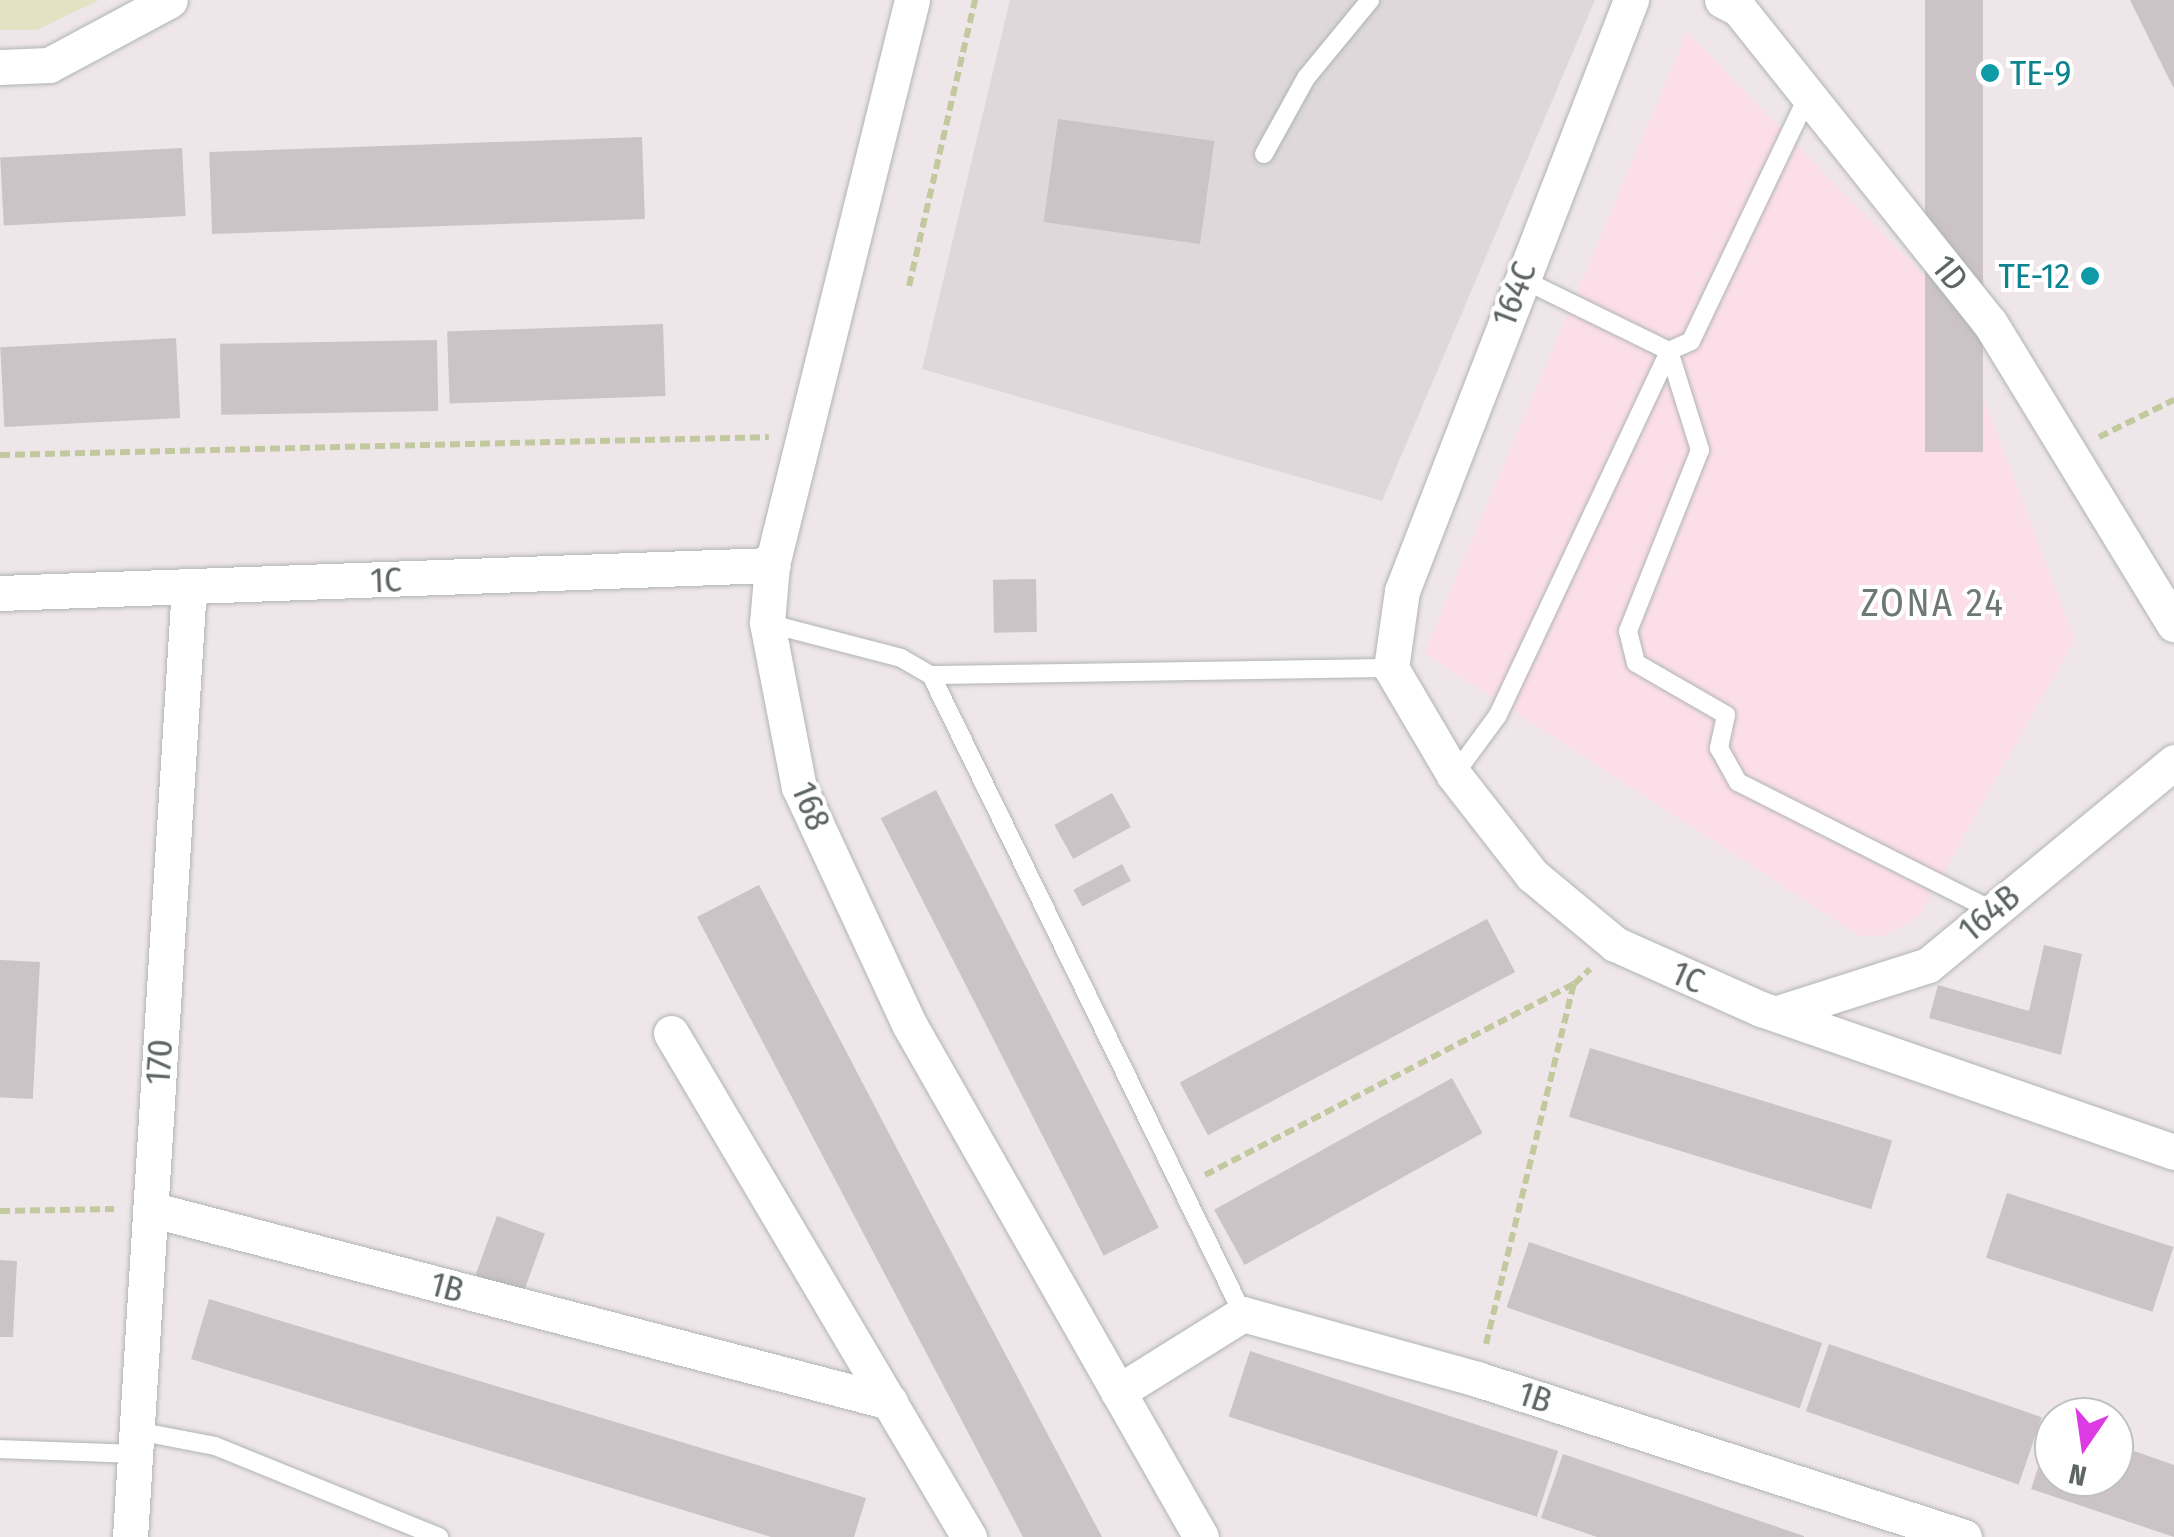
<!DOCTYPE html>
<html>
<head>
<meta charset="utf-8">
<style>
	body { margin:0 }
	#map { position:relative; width:2174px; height:1537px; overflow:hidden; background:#efe6e9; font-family:"Fira Sans Condensed",sans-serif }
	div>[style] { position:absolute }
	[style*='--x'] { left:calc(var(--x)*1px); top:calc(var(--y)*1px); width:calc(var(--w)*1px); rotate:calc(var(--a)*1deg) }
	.commercial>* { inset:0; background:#fcdee9 }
	.industrial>* { inset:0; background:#ded8da }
	.green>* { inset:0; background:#e5e2c4 }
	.building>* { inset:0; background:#cbc3c6; transform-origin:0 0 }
	.path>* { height:6px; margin-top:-3px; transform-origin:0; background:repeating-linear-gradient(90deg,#c2c99f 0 10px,transparent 0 15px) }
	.roads { filter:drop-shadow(0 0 2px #afb5b2) drop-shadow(0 0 2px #afb5b2) }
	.service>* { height:18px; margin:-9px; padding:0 9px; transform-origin:9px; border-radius:9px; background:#fff }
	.minor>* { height:35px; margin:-17.5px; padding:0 17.5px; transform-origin:17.5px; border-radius:17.5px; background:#fff }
	.dots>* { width:28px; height:28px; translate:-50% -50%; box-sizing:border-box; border:5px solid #fff; border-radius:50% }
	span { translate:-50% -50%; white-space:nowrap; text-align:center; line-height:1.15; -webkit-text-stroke:8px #fff; paint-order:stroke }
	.culture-label { font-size:35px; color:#0d838f }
	.left { translate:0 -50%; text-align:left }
	.right { translate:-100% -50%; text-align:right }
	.street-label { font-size:35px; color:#5e6661 }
	.neighbourhood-label { font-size:38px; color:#6f7872; letter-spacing:2.5px }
	.north { position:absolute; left:2034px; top:1397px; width:100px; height:100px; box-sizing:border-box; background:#fff; border:2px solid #bfc2c0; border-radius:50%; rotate:193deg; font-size:28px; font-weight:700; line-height:40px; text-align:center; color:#5e6661 }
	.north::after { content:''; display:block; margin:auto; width:35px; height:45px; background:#dc3ae2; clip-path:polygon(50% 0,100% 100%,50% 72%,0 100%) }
</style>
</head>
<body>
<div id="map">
	<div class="commercial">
		<div style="clip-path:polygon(1687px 32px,1946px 298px,2075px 640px,1918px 917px,1884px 936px,1860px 936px,1424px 653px)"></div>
	</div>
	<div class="industrial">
		<div style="clip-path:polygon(1010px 0,1595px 0,1382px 501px,922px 369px)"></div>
	</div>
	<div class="green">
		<div style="clip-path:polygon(0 0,99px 0,37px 30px,0 30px)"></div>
	</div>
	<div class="building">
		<div style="left:1925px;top:0;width:58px;height:452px"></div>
		<div style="clip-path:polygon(2130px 0,2174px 0,2174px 88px,2170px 81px)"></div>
		<div style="left:1058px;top:119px;width:158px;height:104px;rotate:8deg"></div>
		<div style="left:642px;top:137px;width:82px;height:433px;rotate:88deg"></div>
		<div style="left:182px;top:148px;width:68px;height:182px;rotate:87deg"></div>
		<div style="left:663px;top:324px;width:72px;height:216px;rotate:88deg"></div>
		<div style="left:176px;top:338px;width:80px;height:176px;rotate:87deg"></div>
		<div style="left:437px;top:340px;width:71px;height:217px;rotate:89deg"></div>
		<div style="left:1036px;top:579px;width:53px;height:43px;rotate:89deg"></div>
		<div style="left:936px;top:790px;width:491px;height:62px;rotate:63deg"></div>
		<div style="left:1112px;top:793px;width:39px;height:66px;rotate:61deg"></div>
		<div style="left:1122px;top:864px;width:19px;height:55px;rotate:62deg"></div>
		<div style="clip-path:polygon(759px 885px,927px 1206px,1102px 1537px,1023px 1537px,697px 917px)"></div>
		<div style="left:1487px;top:919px;width:60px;height:348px;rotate:62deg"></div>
		<div style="clip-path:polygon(2044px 945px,2082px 954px,2061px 1055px,1929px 1018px,1938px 985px,2029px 1011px)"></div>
		<div style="left:0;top:960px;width:40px;height:137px;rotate:3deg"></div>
		<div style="left:1590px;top:1048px;width:316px;height:72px;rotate:17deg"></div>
		<div style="left:1452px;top:1078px;width:63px;height:272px;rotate:61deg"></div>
		<div style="left:2007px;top:1193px;width:175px;height:68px;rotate:18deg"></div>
		<div style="left:497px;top:1216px;width:51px;height:63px;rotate:20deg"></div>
		<div style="left:1529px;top:1242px;width:310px;height:69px;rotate:19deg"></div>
		<div style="clip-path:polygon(0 1260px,17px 1261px,13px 1337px,0 1337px)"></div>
		<div style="clip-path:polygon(209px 1299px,866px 1498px,854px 1537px,771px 1537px,191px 1359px)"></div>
		<div style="left:1829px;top:1344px;width:225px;height:71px;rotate:19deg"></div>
		<div style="left:1250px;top:1351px;width:324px;height:69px;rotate:18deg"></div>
		<div style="clip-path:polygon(2053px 1422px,2054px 1477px,2114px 1477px,2114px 1444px,2174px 1465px,2174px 1537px,2031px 1489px)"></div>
		<div style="clip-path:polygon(1563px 1454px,1804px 1536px,1804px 1537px,1597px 1537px,1541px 1518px)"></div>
	</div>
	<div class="path">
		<div style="--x:909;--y:286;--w:294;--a:-77"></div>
		<div style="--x:2099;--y:437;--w:84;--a:-26.3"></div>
		<div style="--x:0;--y:455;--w:769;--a:-1.34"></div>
		<div style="--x:1205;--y:1175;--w:416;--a:-27.4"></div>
		<div style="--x:0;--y:1211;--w:114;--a:-1"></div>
		<div style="--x:1486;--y:1344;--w:371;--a:-76.3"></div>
		<div style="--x:1574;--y:984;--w:22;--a:-43"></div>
	</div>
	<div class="roads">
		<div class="service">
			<div style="--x:1264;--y:154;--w:87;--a:-61.1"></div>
			<div style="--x:1306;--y:78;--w:101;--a:-50.6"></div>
			<div style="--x:1520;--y:278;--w:166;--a:26.1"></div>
			<div style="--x:1669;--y:351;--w:24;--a:-24"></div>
			<div style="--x:1691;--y:341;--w:272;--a:-64.5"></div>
			<div style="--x:767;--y:623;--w:138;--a:14.6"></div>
			<div style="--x:901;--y:658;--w:34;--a:30"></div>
			<div style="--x:931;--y:675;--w:460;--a:-0.9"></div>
			<div style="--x:931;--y:675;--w:711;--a:63.98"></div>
			<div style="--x:1454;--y:775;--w:74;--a:-53.7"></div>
			<div style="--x:1498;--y:715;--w:402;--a:-64.8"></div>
			<div style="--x:1669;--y:351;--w:104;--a:72.6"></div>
			<div style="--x:1700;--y:450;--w:195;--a:111.7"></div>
			<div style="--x:1628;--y:631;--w:33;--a:76"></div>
			<div style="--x:1636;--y:663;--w:104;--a:30"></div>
			<div style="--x:1726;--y:715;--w:34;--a:102"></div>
			<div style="--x:1719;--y:748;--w:39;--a:61"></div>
			<div style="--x:1738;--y:782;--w:284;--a:26.8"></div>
			<div style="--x:137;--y:1431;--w:79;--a:10.9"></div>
			<div style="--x:215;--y:1446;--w:242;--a:22.1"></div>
			<div style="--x:0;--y:1449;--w:135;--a:2.1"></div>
		</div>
		<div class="minor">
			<div style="--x:912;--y:0;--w:582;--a:103.92"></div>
			<div style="--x:772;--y:565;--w:58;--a:94.9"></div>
			<div style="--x:767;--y:623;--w:167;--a:79"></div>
			<div style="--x:799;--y:787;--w:261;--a:65.1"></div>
			<div style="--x:909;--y:1024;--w:590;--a:60.35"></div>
			<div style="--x:1631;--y:0;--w:634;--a:111.18"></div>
			<div style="--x:1402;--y:591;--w:78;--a:98.1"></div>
			<div style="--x:1391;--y:668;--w:124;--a:59.5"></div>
			<div style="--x:1454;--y:775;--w:127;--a:52"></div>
			<div style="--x:1532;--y:875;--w:108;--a:39.7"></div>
			<div style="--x:1615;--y:944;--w:160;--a:24"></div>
			<div style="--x:1761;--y:1009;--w:437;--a:19.1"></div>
			<div style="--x:1722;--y:0;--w:19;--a:28"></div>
			<div style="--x:1739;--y:9;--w:402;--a:51.4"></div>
			<div style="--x:1990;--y:323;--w:353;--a:58.6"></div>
			<div style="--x:0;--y:67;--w:49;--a:-2.3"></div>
			<div style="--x:49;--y:65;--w:137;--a:-28.2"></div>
			<div style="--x:0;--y:593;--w:773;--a:-2.08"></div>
			<div style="--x:1778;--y:1013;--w:157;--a:-17.7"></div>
			<div style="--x:1928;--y:965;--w:319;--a:-39.5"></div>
			<div style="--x:671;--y:1033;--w:586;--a:59.41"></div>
			<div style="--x:150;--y:1209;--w:765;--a:14.62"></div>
			<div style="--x:1118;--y:1392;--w:147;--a:-32"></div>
			<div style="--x:1243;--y:1314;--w:243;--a:15.5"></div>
			<div style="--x:1477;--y:1379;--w:512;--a:17.97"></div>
			<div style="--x:130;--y:1537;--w:952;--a:-86.45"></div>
		</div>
	</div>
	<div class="dots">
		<div style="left:1990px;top:73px;background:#0f9aa8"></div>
		<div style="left:2090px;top:276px;background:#0f9aa8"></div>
	</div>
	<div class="culture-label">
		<span class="left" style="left:2010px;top:73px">TE-9</span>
		<span class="right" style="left:2070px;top:276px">TE-12</span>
	</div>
	<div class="street-label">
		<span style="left:1950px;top:273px;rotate:51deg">1D</span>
		<span style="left:1514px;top:294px;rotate:-69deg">164C</span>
		<span style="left:386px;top:580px;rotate:-2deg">1C</span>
		<span style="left:811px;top:806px;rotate:68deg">168</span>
		<span style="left:1989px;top:913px;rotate:-40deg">164B</span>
		<span style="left:1688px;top:977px;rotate:24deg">1C</span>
		<span style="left:159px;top:1062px;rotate:-86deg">170</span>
		<span style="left:447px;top:1287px;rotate:15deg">1B</span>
		<span style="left:1535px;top:1397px;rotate:18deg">1B</span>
	</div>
	<div class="neighbourhood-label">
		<span style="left:1933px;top:604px">ZONA 24</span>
	</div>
	<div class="north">N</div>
</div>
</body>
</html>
